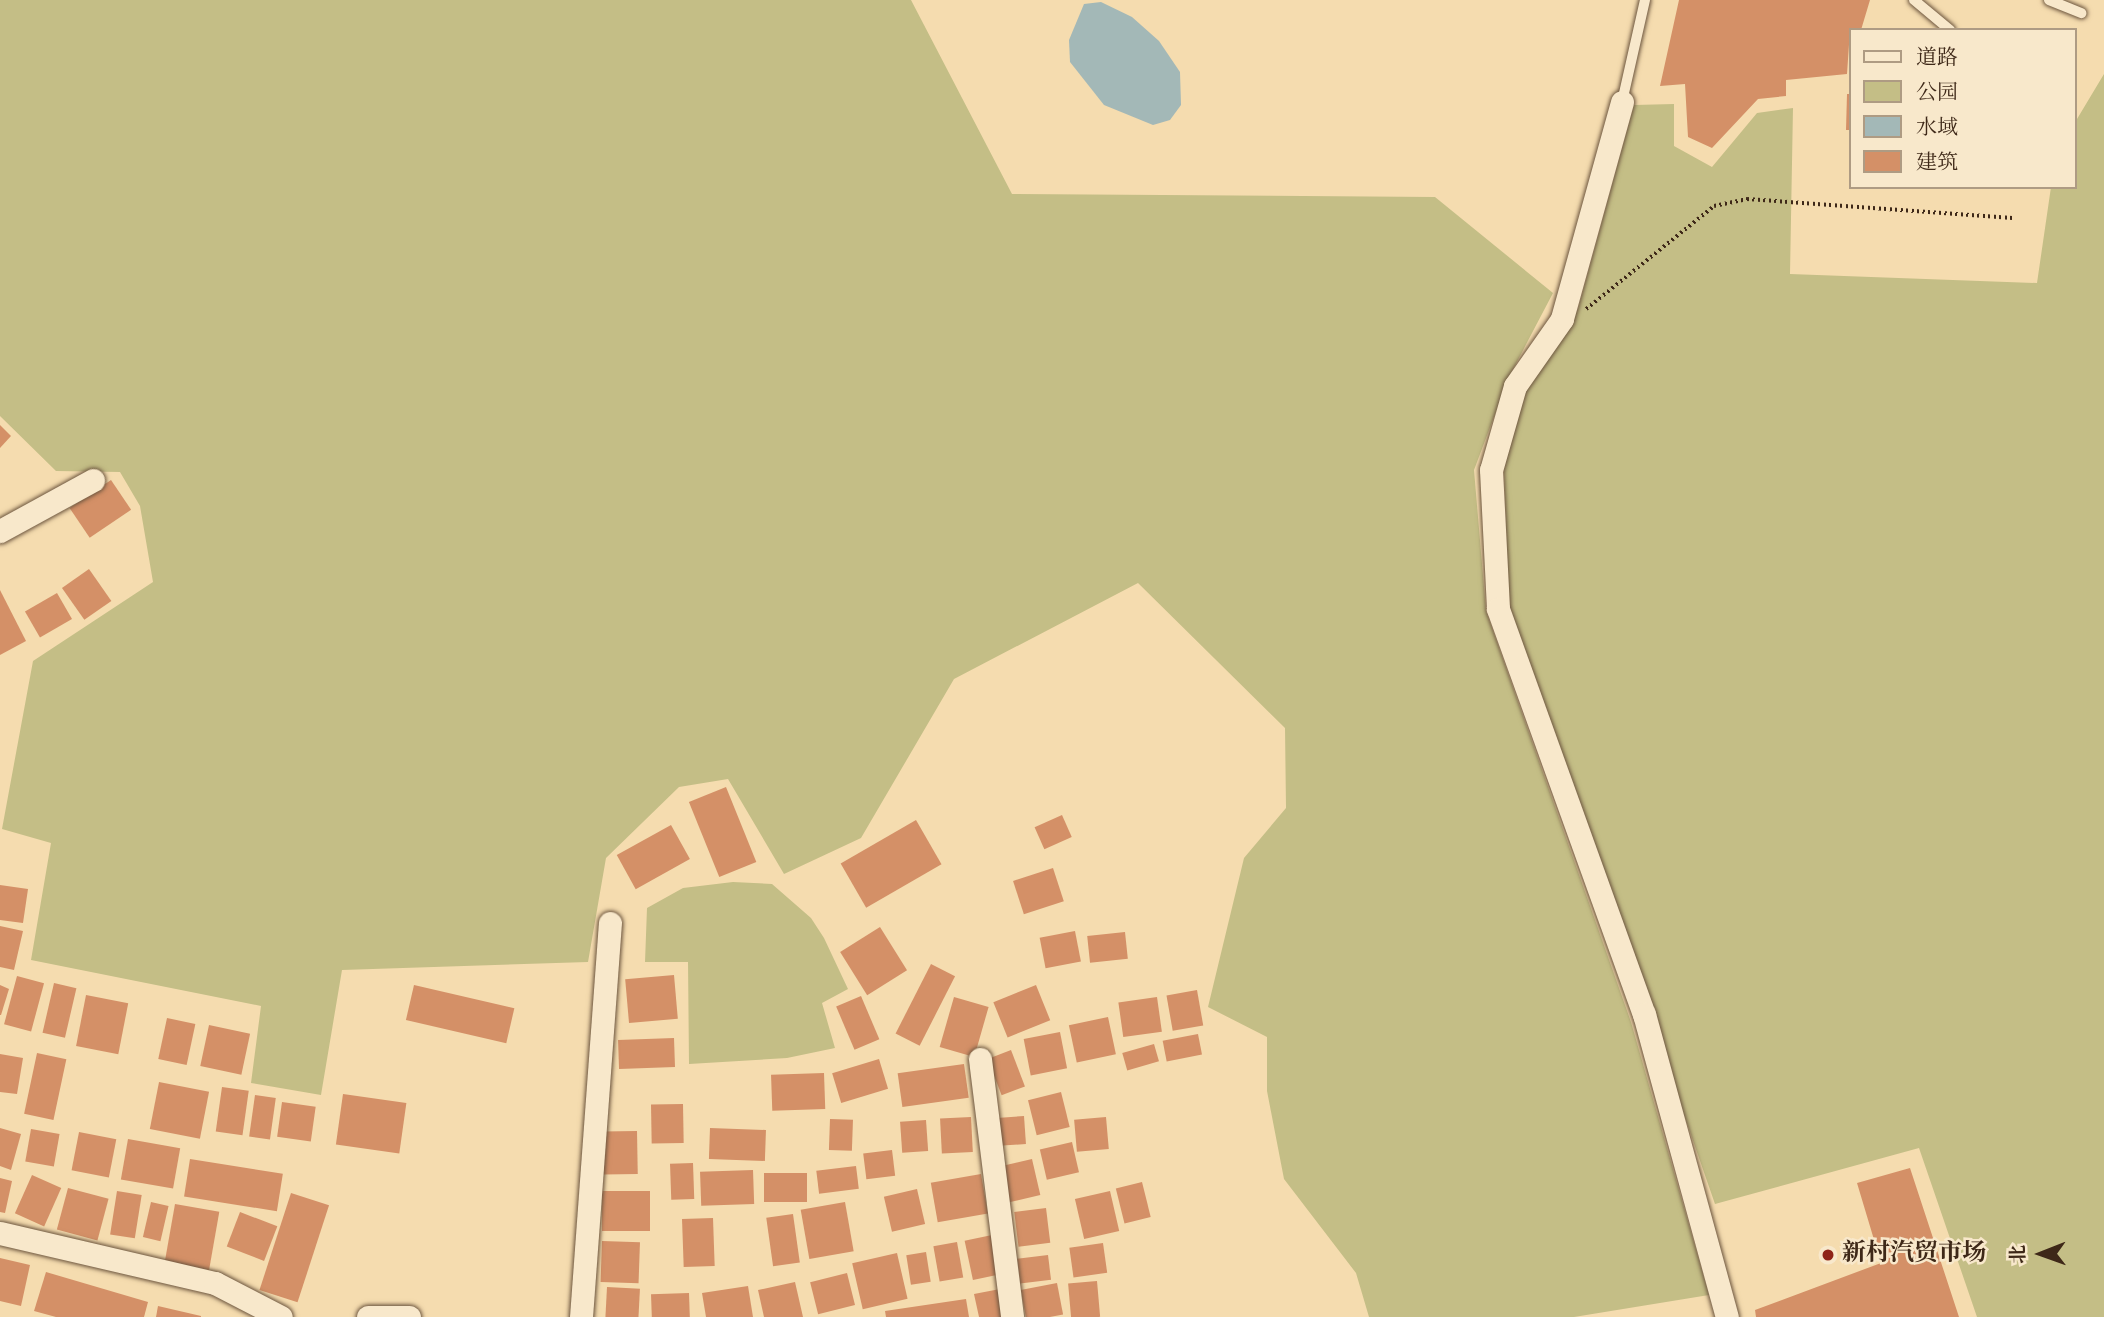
<!DOCTYPE html>
<html>
<head>
<meta charset="utf-8">
<style>
	body { margin:0 }
	#map { position:relative; width:2104px; height:1317px; overflow:hidden; background:#f5dcaf; font-family:"Sorts Mill Goudy","Noto Serif SC",serif }
	div>[style] { position:absolute }
	[style*='--x'] { left:calc(var(--x)*1px); top:calc(var(--y)*1px); width:calc(var(--w)*1px); rotate:calc(var(--a)*1deg) }
	.green>* { inset:0; background:#c4be86 }
	.water>* { inset:0; background:#a3b8b7 }
	.building>* { inset:0; background:#d49067; transform-origin:0 0 }
	.path>* { height:3.5px; margin-top:-1.75px; transform-origin:0; background:repeating-linear-gradient(90deg,#3e2818 0 2px,transparent 0 5.5px) }
	.roads { filter:drop-shadow(0 0 2px #6c553e) drop-shadow(0 0 2px #6c553e) }
	.service>* { height:10px; margin:-5px; padding:0 5px; transform-origin:5px; border-radius:5px; background:#f8e8cb }
	.minor>* { height:23px; margin:-11.5px; padding:0 11.5px; transform-origin:11.5px; border-radius:11.5px; background:#f8e8cb }
	.dots>* { width:19px; height:19px; translate:-50% -50%; box-sizing:border-box; border:4px solid #f8e8cb; border-radius:50% }
	span { translate:-50% -50%; white-space:nowrap; text-align:center; line-height:1.15; -webkit-text-stroke:5px #f8e8cb; paint-order:stroke }
	.poi-label { font-size:24px; color:#3e2818; font-weight:700 }
	.left { translate:0 -50%; text-align:left }
	.legend { position:absolute; left:1849px; top:28px; width:228px; height:161px; box-sizing:border-box; background:#f8e8cb; border:2px solid #ae9b83; margin:0; padding:9px 12px; list-style:none; font-size:21px; color:#3e2818 }
	.legend li { display:flex; align-items:center; gap:14px; height:35px }
	.legend b { width:35px; border:2px solid #ae9b83 }
	.north { position:absolute; left:2006px; top:1219px; width:70px; height:70px; -webkit-text-stroke:5px #f8e8cb; paint-order:stroke; rotate:269deg; font-size:19px; font-weight:700; line-height:28px; text-align:center; color:#3e2818 }
	.north::after { content:''; display:block; margin:auto; width:24px; height:32px; background:#3e2818; clip-path:polygon(50% 0,100% 100%,50% 72%,0 100%) }
</style>
</head>
<body>
<div id="map">
	<div class="green">
		<div style="clip-path:polygon(0 0,911px 0,1012px 194px,1435px 197px,1553px 293px,1509px 377px,1474px 470px,1486px 611px,1631px 1022px,1709px 1295px,1574px 1317px,1369px 1317px,1356px 1273px,1284px 1179px,1267px 1091px,1267px 1037px,1208px 1007px,1244px 858px,1286px 808px,1285px 728px,1138px 583px,954px 679px,861px 838px,784px 874px,728px 779px,679px 787px,606px 858px,588px 962px,342px 970px,321px 1095px,251px 1083px,261px 1006px,31px 960px,51px 843px,2px 829px,33px 661px,153px 582px,140px 506px,120px 472px,56px 471px,0 416px)"></div>
		<div style="clip-path:polygon(2104px 74px,2104px 1317px,1977px 1317px,1919px 1148px,1715px 1204px,1509px 610px,1504px 470px,1525px 385px,1578px 309px,1634px 105px,1674px 104px,1674px 146px,1712px 167px,1757px 113px,1793px 108px,1790px 274px,2037px 283px,2051px 187px,2074px 187px,2074px 124px)"></div>
		<div style="clip-path:polygon(733px 882px,772px 884px,811px 918px,824px 938px,848px 989px,822px 1003px,835px 1048px,787px 1058px,689px 1064px,688px 962px,645px 962px,647px 908px,683px 888px)"></div>
	</div>
	<div class="water">
		<div style="clip-path:polygon(1101px 2px,1132px 17px,1159px 41px,1180px 72px,1181px 105px,1170px 120px,1153px 125px,1104px 105px,1070px 62px,1069px 40px,1084px 4px)"></div>
	</div>
	<div class="building">
		<div style="clip-path:polygon(1679px 0,1870px 0,1861px 30px,1850px 30px,1847px 74px,1786px 80px,1786px 96px,1758px 99px,1712px 148px,1688px 137px,1685px 84px,1660px 86px)"></div>
		<div style="clip-path:polygon(1847px 94px,1850px 94px,1850px 130px,1846px 130px)"></div>
		<div style="clip-path:polygon(0 425px,11px 436px,0 448px)"></div>
		<div style="left:111px;top:480px;width:36px;height:50px;rotate:56deg"></div>
		<div style="left:89px;top:569px;width:39px;height:33px;rotate:55deg"></div>
		<div style="clip-path:polygon(0 590px,26px 641px,0 655px)"></div>
		<div style="left:57px;top:593px;width:30px;height:37px;rotate:60deg"></div>
		<div style="left:726px;top:787px;width:81px;height:40px;rotate:68deg"></div>
		<div style="left:1062px;top:815px;width:24px;height:30px;rotate:66deg"></div>
		<div style="left:916px;top:820px;width:51px;height:87px;rotate:60deg"></div>
		<div style="left:671px;top:825px;width:39px;height:62px;rotate:61deg"></div>
		<div style="left:1053px;top:868px;width:35px;height:42px;rotate:72deg"></div>
		<div style="clip-path:polygon(0 885px,28px 889px,23px 923px,0 920px)"></div>
		<div style="clip-path:polygon(0 926px,23px 931px,14px 970px,0 967px)"></div>
		<div style="left:880px;top:927px;width:51px;height:47px;rotate:58deg"></div>
		<div style="left:1075px;top:931px;width:31px;height:36px;rotate:79deg"></div>
		<div style="left:1125px;top:932px;width:27px;height:38px;rotate:84deg"></div>
		<div style="left:931px;top:964px;width:27px;height:78px;rotate:27deg"></div>
		<div style="left:674px;top:975px;width:44px;height:49px;rotate:85deg"></div>
		<div style="left:17px;top:976px;width:28px;height:50px;rotate:15deg"></div>
		<div style="left:54px;top:983px;width:23px;height:51px;rotate:13deg"></div>
		<div style="clip-path:polygon(0 985px,9px 989px,1px 1015px,0 1015px)"></div>
		<div style="left:414px;top:985px;width:103px;height:36px;rotate:13deg"></div>
		<div style="left:1036px;top:985px;width:38px;height:46px;rotate:68deg"></div>
		<div style="left:1197px;top:990px;width:36px;height:31px;rotate:80deg"></div>
		<div style="left:86px;top:995px;width:43px;height:52px;rotate:11deg"></div>
		<div style="left:861px;top:996px;width:47px;height:27px;rotate:67deg"></div>
		<div style="left:954px;top:997px;width:36px;height:52px;rotate:16deg"></div>
		<div style="left:1157px;top:997px;width:35px;height:39px;rotate:82deg"></div>
		<div style="left:1108px;top:1017px;width:38px;height:40px;rotate:78deg"></div>
		<div style="left:167px;top:1018px;width:29px;height:42px;rotate:12deg"></div>
		<div style="left:209px;top:1025px;width:42px;height:42px;rotate:12deg"></div>
		<div style="left:1060px;top:1032px;width:37px;height:37px;rotate:79deg"></div>
		<div style="left:1198px;top:1034px;width:21px;height:36px;rotate:79deg"></div>
		<div style="left:674px;top:1038px;width:29px;height:56px;rotate:88deg"></div>
		<div style="left:1154px;top:1044px;width:18px;height:33px;rotate:74deg"></div>
		<div style="left:1011px;top:1050px;width:39px;height:25px;rotate:69deg"></div>
		<div style="left:37px;top:1053px;width:30px;height:62px;rotate:12deg"></div>
		<div style="clip-path:polygon(0 1054px,23px 1058px,17px 1094px,0 1092px)"></div>
		<div style="left:879px;top:1059px;width:31px;height:49px;rotate:73deg"></div>
		<div style="left:964px;top:1064px;width:34px;height:67px;rotate:82deg"></div>
		<div style="left:824px;top:1073px;width:36px;height:53px;rotate:88deg"></div>
		<div style="left:159px;top:1082px;width:51px;height:48px;rotate:11deg"></div>
		<div style="left:222px;top:1087px;width:27px;height:45px;rotate:8deg"></div>
		<div style="left:1061px;top:1092px;width:36px;height:34px;rotate:76deg"></div>
		<div style="left:343px;top:1094px;width:64px;height:51px;rotate:8deg"></div>
		<div style="left:255px;top:1095px;width:21px;height:42px;rotate:8deg"></div>
		<div style="left:282px;top:1102px;width:34px;height:35px;rotate:8deg"></div>
		<div style="left:683px;top:1104px;width:39px;height:32px;rotate:89deg"></div>
		<div style="left:1024px;top:1116px;width:28px;height:27px;rotate:86deg"></div>
		<div style="left:971px;top:1117px;width:35px;height:31px;rotate:87deg"></div>
		<div style="left:1106px;top:1117px;width:32px;height:32px;rotate:85deg"></div>
		<div style="left:830px;top:1119px;width:23px;height:31px;rotate:2deg"></div>
		<div style="left:926px;top:1120px;width:31px;height:26px;rotate:86deg"></div>
		<div style="clip-path:polygon(0 1128px,21px 1134px,11px 1170px,0 1166px)"></div>
		<div style="left:710px;top:1128px;width:56px;height:31px;rotate:2deg"></div>
		<div style="left:31px;top:1129px;width:29px;height:33px;rotate:10deg"></div>
		<div style="left:637px;top:1131px;width:43px;height:34px;rotate:89deg"></div>
		<div style="left:79px;top:1132px;width:38px;height:39px;rotate:11deg"></div>
		<div style="left:128px;top:1139px;width:53px;height:41px;rotate:10deg"></div>
		<div style="left:1072px;top:1142px;width:31px;height:33px;rotate:77deg"></div>
		<div style="left:892px;top:1150px;width:26px;height:29px;rotate:83deg"></div>
		<div style="left:190px;top:1159px;width:94px;height:38px;rotate:9deg"></div>
		<div style="left:1032px;top:1159px;width:37px;height:33px;rotate:77deg"></div>
		<div style="left:693px;top:1163px;width:36px;height:23px;rotate:88deg"></div>
		<div style="left:856px;top:1166px;width:23px;height:40px;rotate:83deg"></div>
		<div style="clip-path:polygon(1910px 1168px,1959px 1317px,1756px 1317px,1755px 1310px,1881px 1263px,1857px 1183px)"></div>
		<div style="left:753px;top:1170px;width:34px;height:53px;rotate:88deg"></div>
		<div style="left:807px;top:1173px;width:29px;height:43px;rotate:90deg"></div>
		<div style="left:981px;top:1174px;width:40px;height:51px;rotate:80deg"></div>
		<div style="left:32px;top:1175px;width:32px;height:42px;rotate:24deg"></div>
		<div style="clip-path:polygon(0 1178px,12px 1181px,5px 1213px,0 1212px)"></div>
		<div style="left:1142px;top:1182px;width:36px;height:27px;rotate:76deg"></div>
		<div style="left:68px;top:1188px;width:42px;height:43px;rotate:15deg"></div>
		<div style="left:917px;top:1189px;width:36px;height:34px;rotate:77deg"></div>
		<div style="left:117px;top:1191px;width:25px;height:44px;rotate:9deg"></div>
		<div style="left:602px;top:1191px;width:48px;height:40px"></div>
		<div style="left:1110px;top:1191px;width:41px;height:36px;rotate:77deg"></div>
		<div style="left:291px;top:1193px;width:40px;height:102px;rotate:18deg"></div>
		<div style="left:151px;top:1202px;width:18px;height:36px;rotate:13deg"></div>
		<div style="left:845px;top:1202px;width:50px;height:45px;rotate:80deg"></div>
		<div style="left:175px;top:1204px;width:45px;height:59px;rotate:10deg"></div>
		<div style="left:1046px;top:1208px;width:35px;height:32px;rotate:83deg"></div>
		<div style="left:240px;top:1212px;width:40px;height:37px;rotate:21deg"></div>
		<div style="left:793px;top:1214px;width:49px;height:27px;rotate:82deg"></div>
		<div style="left:713px;top:1218px;width:48px;height:31px;rotate:88deg"></div>
		<div style="left:992px;top:1235px;width:40px;height:28px;rotate:78deg"></div>
		<div style="left:602px;top:1241px;width:38px;height:41px;rotate:2deg"></div>
		<div style="left:957px;top:1242px;width:36px;height:24px;rotate:80deg"></div>
		<div style="left:1103px;top:1243px;width:30px;height:34px;rotate:82deg"></div>
		<div style="left:926px;top:1252px;width:30px;height:20px;rotate:81deg"></div>
		<div style="left:897px;top:1253px;width:47px;height:46px;rotate:77deg"></div>
		<div style="left:1048px;top:1255px;width:25px;height:31px;rotate:83deg"></div>
		<div style="clip-path:polygon(0 1258px,30px 1265px,21px 1306px,0 1301px)"></div>
		<div style="clip-path:polygon(46px 1272px,148px 1302px,144px 1317px,56px 1317px,34px 1311px)"></div>
		<div style="left:847px;top:1273px;width:33px;height:38px;rotate:76deg"></div>
		<div style="left:1097px;top:1281px;width:36px;height:29px;rotate:85deg"></div>
		<div style="clip-path:polygon(795px 1282px,803px 1317px,764px 1317px,758px 1290px)"></div>
		<div style="left:1057px;top:1283px;width:32px;height:37px;rotate:79deg"></div>
		<div style="clip-path:polygon(748px 1286px,753px 1317px,706px 1317px,702px 1293px)"></div>
		<div style="left:607px;top:1287px;width:33px;height:30px;rotate:3deg"></div>
		<div style="clip-path:polygon(1000px 1289px,1005px 1317px,979px 1317px,974px 1294px)"></div>
		<div style="left:689px;top:1293px;width:24px;height:38px;rotate:88deg"></div>
		<div style="clip-path:polygon(966px 1299px,969px 1317px,886px 1317px,885px 1311px)"></div>
		<div style="clip-path:polygon(158px 1306px,201px 1316px,201px 1317px,156px 1317px)"></div>
	</div>
	<div class="path">
		<div style="--x:1586;--y:309;--w:164;--a:-38.8"></div>
		<div style="--x:1714;--y:206;--w:34;--a:-12"></div>
		<div style="--x:1747;--y:199;--w:266;--a:4.1"></div>
	</div>
	<div class="roads">
		<div class="service">
			<div style="--x:1914;--y:0;--w:47;--a:39.8"></div>
			<div style="--x:2049;--y:0;--w:35;--a:22"></div>
			<div style="--x:1622;--y:102;--w:105;--a:-77.3"></div>
		</div>
		<div class="minor">
			<div style="--x:1622;--y:102;--w:225;--a:105.5"></div>
			<div style="--x:1562;--y:319;--w:82;--a:125"></div>
			<div style="--x:1515;--y:386;--w:87;--a:105.9"></div>
			<div style="--x:1491;--y:470;--w:139;--a:87.1"></div>
			<div style="--x:1498;--y:609;--w:431;--a:70.2"></div>
			<div style="--x:1644;--y:1014;--w:314;--a:74.7"></div>
			<div style="--x:0;--y:531;--w:106;--a:-28.7"></div>
			<div style="--x:980;--y:1059;--w:260;--a:82.9"></div>
			<div style="--x:0;--y:1233;--w:221;--a:13.1"></div>
			<div style="--x:215;--y:1283;--w:74;--a:27.3"></div>
			<div style="--x:368;--y:1317;--w:41;--a:0"></div>
			<div style="--x:581;--y:1317;--w:395;--a:-85.8"></div>
		</div>
	</div>
	<div class="dots">
		<div style="left:1828px;top:1255px;background:#8f2418"></div>
	</div>
	<div class="poi-label">
		<span class="left" style="left:1842px;top:1255px">新村汽贸市场</span>
	</div>
	<ul class="legend">
	<li><b style="height:9px;background:#f8e8cb"></b>道路</li>
	<li><b style="height:19px;background:#c4be86"></b>公园</li>
	<li><b style="height:19px;background:#a3b8b7"></b>水域</li>
	<li><b style="height:19px;background:#d49067"></b>建筑</li>
	</ul>
	<div class="north">北</div>
</div>
</body>
</html>
